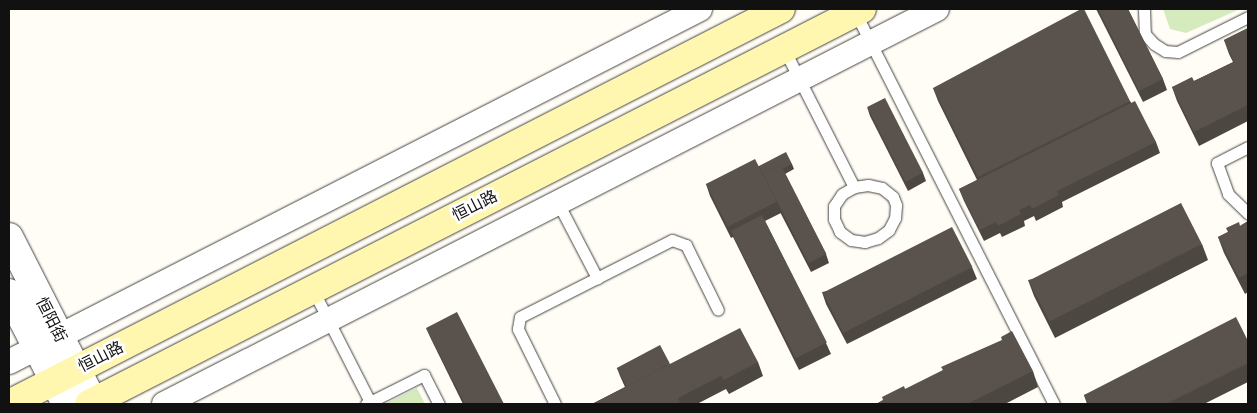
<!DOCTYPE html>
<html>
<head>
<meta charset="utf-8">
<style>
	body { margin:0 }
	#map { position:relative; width:1257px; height:413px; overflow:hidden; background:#fffdf5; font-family:"Roboto Serif","Noto Sans SC",serif }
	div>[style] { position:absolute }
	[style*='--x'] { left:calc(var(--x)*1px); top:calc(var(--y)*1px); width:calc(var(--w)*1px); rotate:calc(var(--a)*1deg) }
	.green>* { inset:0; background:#d5ebbd }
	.roads { filter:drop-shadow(0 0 1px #444) drop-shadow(0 0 1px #444) }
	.service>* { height:11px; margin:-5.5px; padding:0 5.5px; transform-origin:5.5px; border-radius:5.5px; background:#fff }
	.minor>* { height:24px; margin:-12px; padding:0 12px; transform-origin:12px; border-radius:12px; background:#fff }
	.tertiary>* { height:28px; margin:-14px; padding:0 14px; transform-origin:14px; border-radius:14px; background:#fff }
	.secondary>* { height:28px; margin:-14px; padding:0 14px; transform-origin:14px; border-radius:14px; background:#fff6b0 }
	.wall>* { inset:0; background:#4d4742 }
	.building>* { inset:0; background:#5a524d; transform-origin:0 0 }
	span { translate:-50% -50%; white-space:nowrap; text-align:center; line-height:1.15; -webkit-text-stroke:5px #fff; paint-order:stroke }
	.street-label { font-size:16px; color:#111 }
	.frame { position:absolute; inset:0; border:10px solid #111; pointer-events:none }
</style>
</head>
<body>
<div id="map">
	<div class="green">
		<div style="clip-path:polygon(1163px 9px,1240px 9px,1186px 33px,1170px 29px)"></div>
		<div style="clip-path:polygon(417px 388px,425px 404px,385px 404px)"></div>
	</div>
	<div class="roads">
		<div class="service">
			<div style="--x:1144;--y:9;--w:25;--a:88"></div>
			<div style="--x:1145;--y:34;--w:13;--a:48"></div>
			<div style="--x:1154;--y:44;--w:13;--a:32"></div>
			<div style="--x:1165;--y:51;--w:13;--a:4"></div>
			<div style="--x:1178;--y:52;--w:78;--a:-26.6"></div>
			<div style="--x:855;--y:12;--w:440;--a:63.1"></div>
			<div style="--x:784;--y:49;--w:155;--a:63.1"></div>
			<div style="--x:1248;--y:147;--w:35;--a:153"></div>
			<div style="--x:1217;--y:163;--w:33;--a:70"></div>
			<div style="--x:1228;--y:194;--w:28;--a:44"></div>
			<div style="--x:868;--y:185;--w:14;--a:12"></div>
			<div style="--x:882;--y:188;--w:14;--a:39"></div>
			<div style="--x:893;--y:197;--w:9;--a:69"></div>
			<div style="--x:896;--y:205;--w:13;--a:94"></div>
			<div style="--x:895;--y:218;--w:13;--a:117"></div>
			<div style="--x:889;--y:230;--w:14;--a:144"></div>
			<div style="--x:878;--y:238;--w:14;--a:163"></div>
			<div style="--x:865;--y:242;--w:14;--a:-172"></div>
			<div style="--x:851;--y:240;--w:14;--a:-144"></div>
			<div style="--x:840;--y:232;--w:14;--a:-115"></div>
			<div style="--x:834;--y:219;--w:13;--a:-90"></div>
			<div style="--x:834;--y:206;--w:14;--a:-56"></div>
			<div style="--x:842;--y:194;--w:14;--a:-30"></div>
			<div style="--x:854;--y:187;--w:14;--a:-8"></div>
			<div style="--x:558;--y:203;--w:85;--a:62.5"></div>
			<div style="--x:313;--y:290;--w:126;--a:63"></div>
			<div style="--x:366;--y:404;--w:65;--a:-26.6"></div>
			<div style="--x:424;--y:375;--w:33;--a:63"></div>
			<div style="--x:555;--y:404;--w:84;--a:-116.3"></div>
			<div style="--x:518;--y:329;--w:12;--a:-81"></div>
			<div style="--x:520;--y:317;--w:170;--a:-26.9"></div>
			<div style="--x:672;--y:240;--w:15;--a:20"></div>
			<div style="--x:686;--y:245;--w:72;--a:63.8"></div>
		</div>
		<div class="minor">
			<div style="--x:9;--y:362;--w:776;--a:-27.06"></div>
			<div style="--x:164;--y:404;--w:868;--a:-27.07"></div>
		</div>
		<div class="tertiary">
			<div style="--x:9;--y:237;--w:187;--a:63"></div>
			<div style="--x:9;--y:293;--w:125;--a:62.8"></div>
		</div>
		<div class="secondary">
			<div style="--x:9;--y:404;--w:867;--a:-27.1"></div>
			<div style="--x:89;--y:404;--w:868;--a:-27.07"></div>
		</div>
	</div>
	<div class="wall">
		<div style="clip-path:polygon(1096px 9px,1128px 9px,1163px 79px,1167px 90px,1143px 102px)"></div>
		<div style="clip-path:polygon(1248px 28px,1248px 121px,1199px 146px,1177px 101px,1172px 87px,1194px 81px,1233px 62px,1229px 54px,1224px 40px)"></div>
		<div style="clip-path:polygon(933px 88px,1130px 101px,1156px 142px,1160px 153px,1062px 202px,1063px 207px,1036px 221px,1034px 216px,1024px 221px,1025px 226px,1002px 237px,1000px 233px,984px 241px,964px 201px,959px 189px,977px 180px,938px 101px)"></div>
		<div style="clip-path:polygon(867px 107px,923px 173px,926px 181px,908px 191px,870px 116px)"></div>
		<div style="clip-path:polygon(792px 164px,794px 169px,785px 174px,826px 254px,829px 263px,811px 272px,780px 212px,781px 213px,765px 221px,826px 343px,831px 354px,799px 370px,733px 237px,731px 238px,710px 196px,706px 184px,759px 166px)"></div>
		<div style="clip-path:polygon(1248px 221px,1248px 292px,1245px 294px,1224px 253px,1218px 237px,1240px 226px)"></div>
		<div style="clip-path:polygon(1202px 244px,1208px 260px,1055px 338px,1034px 296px,1028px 280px)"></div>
		<div style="clip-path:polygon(972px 267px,977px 279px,847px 344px,826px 304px,822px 292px)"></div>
		<div style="clip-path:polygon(426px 328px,504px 404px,463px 404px,431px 339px)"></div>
		<div style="clip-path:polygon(1248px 341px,1248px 382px,1204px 404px,1087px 404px,1084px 395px)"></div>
		<div style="clip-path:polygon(758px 362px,763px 376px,729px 394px,726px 389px,697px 404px,592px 404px,625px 387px,620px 376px,617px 368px,670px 364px)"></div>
		<div style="clip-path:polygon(1033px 371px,1038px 387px,1005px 404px,876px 404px,905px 389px)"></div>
	</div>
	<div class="building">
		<div style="clip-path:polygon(1081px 9px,1084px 9px,1130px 101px,978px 177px,933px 88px)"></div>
		<div style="clip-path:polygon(1098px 9px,1128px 9px,1163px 79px,1139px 91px)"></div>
		<div style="clip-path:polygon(1248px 28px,1248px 105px,1194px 132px,1172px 87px,1192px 77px,1194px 81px,1234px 62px,1224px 40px)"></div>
		<div style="left:885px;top:98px;width:84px;height:20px;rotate:63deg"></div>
		<div style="clip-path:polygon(1135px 101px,1156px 142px,1057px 191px,1059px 195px,1032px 209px,1030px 205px,1019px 210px,1021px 214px,998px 226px,996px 222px,980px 230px,959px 189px)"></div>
		<div style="clip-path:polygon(786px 152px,792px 164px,782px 169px,781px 165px,763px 174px,759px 166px)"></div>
		<div style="left:755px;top:159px;width:48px;height:55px;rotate:63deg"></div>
		<div style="left:781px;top:165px;width:100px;height:20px;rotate:63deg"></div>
		<div style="left:1181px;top:203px;width:46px;height:171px;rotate:63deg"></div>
		<div style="left:762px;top:215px;width:143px;height:35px;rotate:63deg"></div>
		<div style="clip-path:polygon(1248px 221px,1248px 273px,1239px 278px,1218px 237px,1228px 232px,1226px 228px,1239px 222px,1240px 226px)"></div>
		<div style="left:952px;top:227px;width:45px;height:145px;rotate:63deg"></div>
		<div style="clip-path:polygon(457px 312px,504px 404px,465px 404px,426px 328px)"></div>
		<div style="clip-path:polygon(1236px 317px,1248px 341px,1248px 363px,1166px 404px,1088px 404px,1084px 395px)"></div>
		<div style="clip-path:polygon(740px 328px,758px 362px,724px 380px,721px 376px,678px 398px,680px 402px,677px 404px,592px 404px)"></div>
		<div style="clip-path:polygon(1012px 331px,1033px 371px,967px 404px,876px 404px,883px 400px,882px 397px,904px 386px,905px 389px,943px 370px,941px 367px,1002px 340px,1001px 337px)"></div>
		<div style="left:660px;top:345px;width:21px;height:49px;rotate:62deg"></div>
	</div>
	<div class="street-label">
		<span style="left:475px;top:206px;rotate:-27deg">恒山路</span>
		<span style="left:51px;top:320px;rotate:63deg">恒阳街</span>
		<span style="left:101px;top:357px;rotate:-27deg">恒山路</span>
	</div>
	<div class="frame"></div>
</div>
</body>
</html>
